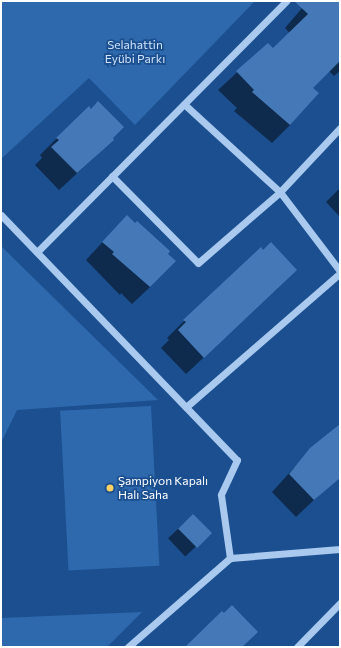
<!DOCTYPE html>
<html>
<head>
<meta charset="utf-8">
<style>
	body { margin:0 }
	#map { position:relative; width:341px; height:648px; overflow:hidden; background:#1b4f8f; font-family:Commissioner,sans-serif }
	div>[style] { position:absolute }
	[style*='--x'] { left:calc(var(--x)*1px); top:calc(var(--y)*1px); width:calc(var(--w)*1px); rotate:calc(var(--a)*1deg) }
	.green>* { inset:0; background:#2e69ad; transform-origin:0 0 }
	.shadow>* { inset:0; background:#0007; transform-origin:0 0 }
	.building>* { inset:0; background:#4478b7; transform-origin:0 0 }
	.minor>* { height:7px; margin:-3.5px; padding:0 3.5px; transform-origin:3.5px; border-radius:3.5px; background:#a9c9ee }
	.dots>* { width:11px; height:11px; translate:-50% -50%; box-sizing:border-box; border:2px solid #1b4f8f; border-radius:50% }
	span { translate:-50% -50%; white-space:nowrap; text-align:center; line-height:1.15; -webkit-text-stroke:3.5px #1b4f8f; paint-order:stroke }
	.park-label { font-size:12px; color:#cfe3fa }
	.poi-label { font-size:12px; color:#fff }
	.left { translate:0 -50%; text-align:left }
	.frame { position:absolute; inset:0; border:2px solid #fff; pointer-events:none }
</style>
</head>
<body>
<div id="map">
	<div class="green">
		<div style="clip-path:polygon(1px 1px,255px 1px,135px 125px,89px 78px,1px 159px)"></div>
		<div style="clip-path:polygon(1px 246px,158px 400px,17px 410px,1px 443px)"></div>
		<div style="left:151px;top:406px;width:160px;height:91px;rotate:87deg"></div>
		<div style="clip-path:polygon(142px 612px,107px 647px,1px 647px,1px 618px)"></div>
	</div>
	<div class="shadow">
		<div style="clip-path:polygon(308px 1px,340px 1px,340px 71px,334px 76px,329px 71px,312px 88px,290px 125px,272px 143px,234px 111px,237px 108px,218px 90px,268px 44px,273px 50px,290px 33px,285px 28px)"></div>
		<div style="clip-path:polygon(57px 138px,113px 140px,59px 190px,35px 165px,42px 158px,40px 155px)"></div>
		<div style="clip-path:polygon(340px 188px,340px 217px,326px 202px)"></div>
		<div style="clip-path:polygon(110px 234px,166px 254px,150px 287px,132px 304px,121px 293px,120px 295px,86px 260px)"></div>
		<div style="clip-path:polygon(279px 287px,186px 374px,161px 348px,169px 340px,167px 338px,184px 321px)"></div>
		<div style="clip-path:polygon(340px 433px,340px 475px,296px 517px,272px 492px,311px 449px)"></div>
		<div style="left:193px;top:515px;width:25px;height:34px;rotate:47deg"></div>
	</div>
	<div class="building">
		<div style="clip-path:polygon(294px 1px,340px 1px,340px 61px,313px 88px,319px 93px,290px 125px,252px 92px,254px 90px,236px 71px,268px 43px,273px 48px,308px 14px)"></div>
		<div style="clip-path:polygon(98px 101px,124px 127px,113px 138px,114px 140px,77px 173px,51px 147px,59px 140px,56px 138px,89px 106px,91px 109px)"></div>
		<div style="clip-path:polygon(127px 215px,135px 223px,137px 221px,170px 251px,168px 254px,176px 261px,150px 287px,112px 254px,114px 252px,102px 242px)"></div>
		<div style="clip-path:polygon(271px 242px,297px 270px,204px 358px,178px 330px,186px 322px,183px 320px,261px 247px,263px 250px)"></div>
		<div style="clip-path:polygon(340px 424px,340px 478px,314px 500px,289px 474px,310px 448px)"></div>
		<div style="left:193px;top:514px;width:27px;height:21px;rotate:45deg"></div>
		<div style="clip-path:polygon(232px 605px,258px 632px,242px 647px,185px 647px,222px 611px,224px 613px)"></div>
	</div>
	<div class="minor">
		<div style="--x:340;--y:128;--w:88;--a:133.2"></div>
		<div style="--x:280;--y:192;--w:99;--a:52.8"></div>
		<div style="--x:112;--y:176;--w:122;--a:45.3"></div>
		<div style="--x:198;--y:263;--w:108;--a:-40.9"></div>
		<div style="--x:280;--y:192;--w:130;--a:-137.5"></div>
		<div style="--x:1;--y:215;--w:340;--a:46.1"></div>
		<div style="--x:237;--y:460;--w:38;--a:115"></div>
		<div style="--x:221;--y:495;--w:64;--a:81.9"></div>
		<div style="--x:230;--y:558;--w:110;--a:-4.7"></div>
		<div style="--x:37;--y:252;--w:354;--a:-45.2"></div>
		<div style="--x:186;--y:407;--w:204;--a:-41"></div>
		<div style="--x:128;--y:647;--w:135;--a:-41.1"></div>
		<div style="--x:297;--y:647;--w:62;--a:-45.7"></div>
	</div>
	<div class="dots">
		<div style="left:110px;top:488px;background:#ffd166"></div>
	</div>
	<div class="park-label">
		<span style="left:135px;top:52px">Selahattin<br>Eyübi Parkı</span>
	</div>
	<div class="poi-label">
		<span class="left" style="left:118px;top:488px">Şampiyon Kapalı<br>Halı Saha</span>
	</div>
	<div class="frame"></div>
</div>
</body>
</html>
